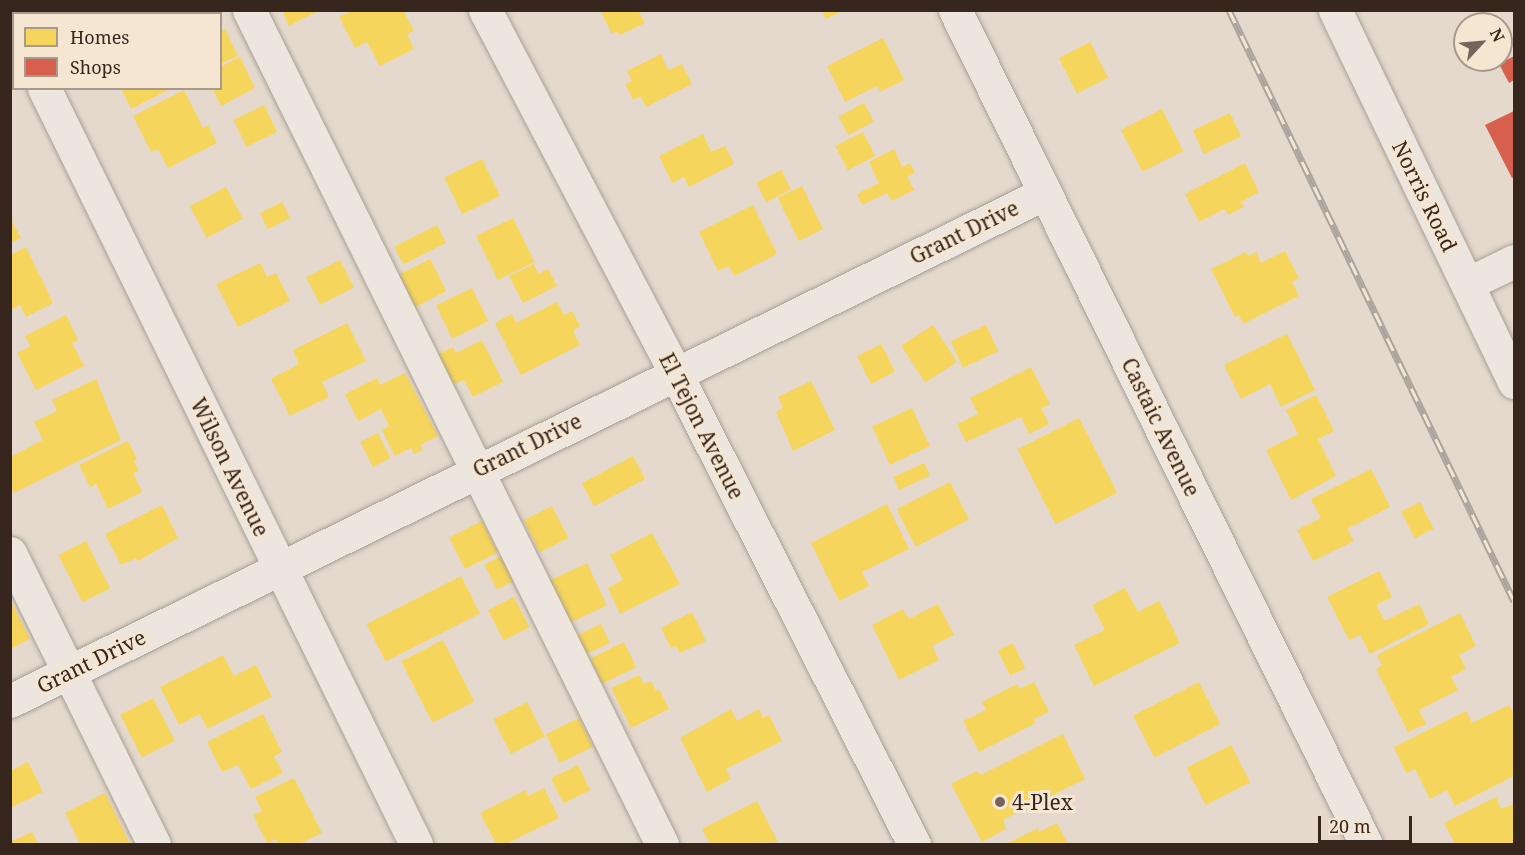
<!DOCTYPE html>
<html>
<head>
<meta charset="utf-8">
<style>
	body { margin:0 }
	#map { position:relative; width:1525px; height:855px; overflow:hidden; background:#e4d9cc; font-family:"Noto Serif",serif }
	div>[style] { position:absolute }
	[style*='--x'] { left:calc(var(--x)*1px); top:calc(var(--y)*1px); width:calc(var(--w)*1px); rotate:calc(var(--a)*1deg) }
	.homes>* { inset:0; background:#f6d55c; transform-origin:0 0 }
	.shops>* { inset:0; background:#d6604d }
	.roads { filter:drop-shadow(0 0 2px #a99f95) drop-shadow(0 0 2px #a99f95) }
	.minor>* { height:33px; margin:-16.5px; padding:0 16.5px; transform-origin:16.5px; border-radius:16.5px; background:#ece6de }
	.rail>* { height:7px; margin-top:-3.5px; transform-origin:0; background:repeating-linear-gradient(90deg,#f5e6d2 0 14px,#aba49e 0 28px); box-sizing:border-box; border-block:2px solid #aba49e }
	.dots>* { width:16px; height:16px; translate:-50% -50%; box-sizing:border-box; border:3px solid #f5e6d2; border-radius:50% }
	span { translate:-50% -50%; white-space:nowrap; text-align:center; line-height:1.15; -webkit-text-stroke:6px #f5e6d2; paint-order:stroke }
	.street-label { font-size:21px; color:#37261e }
	.poi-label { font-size:21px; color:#37261e }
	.left { translate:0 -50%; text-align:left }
	.frame { position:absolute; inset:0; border:12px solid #37261e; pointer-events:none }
	.legend { position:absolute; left:12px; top:12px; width:210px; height:78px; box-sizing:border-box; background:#f5e6d2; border:2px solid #a9998a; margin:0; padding:8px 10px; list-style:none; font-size:18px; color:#37261e }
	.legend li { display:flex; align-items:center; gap:12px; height:30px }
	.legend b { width:30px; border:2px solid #a9998a }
	.north { position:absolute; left:1453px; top:12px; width:60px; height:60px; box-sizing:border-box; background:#f5e6d2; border:2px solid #a9998a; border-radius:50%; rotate:64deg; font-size:16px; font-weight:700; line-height:24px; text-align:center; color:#37261e }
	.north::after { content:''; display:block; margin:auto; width:21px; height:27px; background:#74655b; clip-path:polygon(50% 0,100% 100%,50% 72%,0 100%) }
	.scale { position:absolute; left:1318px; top:816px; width:94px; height:27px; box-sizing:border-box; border:3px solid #37261e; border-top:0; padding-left:8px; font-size:18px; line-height:21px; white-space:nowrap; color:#37261e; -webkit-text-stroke:4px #f5e6d2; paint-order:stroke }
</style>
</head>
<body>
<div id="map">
	<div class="homes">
		<div style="clip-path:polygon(282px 10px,320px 10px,289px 26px)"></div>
		<div style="clip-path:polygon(353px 10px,403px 10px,414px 31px,407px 34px,414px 49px,380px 66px,367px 42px,355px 48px,339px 17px)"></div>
		<div style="clip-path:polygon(600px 10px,638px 10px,645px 23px,620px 35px,617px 31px,612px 34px)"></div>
		<div style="clip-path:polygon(822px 10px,844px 10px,826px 19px)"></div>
		<div style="clip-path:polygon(225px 29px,238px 56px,220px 64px,220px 31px)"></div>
		<div style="clip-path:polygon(883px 38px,904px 80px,880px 92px,877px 86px,845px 102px,827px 66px)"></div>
		<div style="left:1090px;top:42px;width:40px;height:35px;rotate:63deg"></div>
		<div style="clip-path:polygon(661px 54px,668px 70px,682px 64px,692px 84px,646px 107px,640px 96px,633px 100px,625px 84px,632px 81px,627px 71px)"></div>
		<div style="clip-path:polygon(240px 57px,255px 88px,221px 106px,212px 88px,220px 88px,220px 67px)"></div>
		<div style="clip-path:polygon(121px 88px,172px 88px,131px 109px)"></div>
		<div style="clip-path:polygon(184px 90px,203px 128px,208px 125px,217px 143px,168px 168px,158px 149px,151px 152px,133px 116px)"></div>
		<div style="left:864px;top:103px;width:21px;height:29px;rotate:62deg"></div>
		<div style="left:264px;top:105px;width:30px;height:34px;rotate:64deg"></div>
		<div style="left:1162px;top:109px;width:47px;height:46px;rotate:63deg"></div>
		<div style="left:1230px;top:113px;width:26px;height:41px;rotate:65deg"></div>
		<div style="left:863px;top:132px;width:27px;height:31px;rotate:63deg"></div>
		<div style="clip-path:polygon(703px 134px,711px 152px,725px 146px,734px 164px,689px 187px,684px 177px,672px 183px,659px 156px)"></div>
		<div style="clip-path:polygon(894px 149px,902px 167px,910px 163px,915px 173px,907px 177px,914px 190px,892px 201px,887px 193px,862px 205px,857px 194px,879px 183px,869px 162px)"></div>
		<div style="left:482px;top:159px;width:41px;height:42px;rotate:64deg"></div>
		<div style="clip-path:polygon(1245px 163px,1259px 192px,1241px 202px,1244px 207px,1228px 215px,1225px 209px,1199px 222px,1185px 194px)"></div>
		<div style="left:781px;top:170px;width:22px;height:28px;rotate:63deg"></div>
		<div style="left:802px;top:186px;width:48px;height:27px;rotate:64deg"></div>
		<div style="left:226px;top:187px;width:36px;height:41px;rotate:62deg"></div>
		<div style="left:282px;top:202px;width:18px;height:25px;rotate:63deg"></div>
		<div style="clip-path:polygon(753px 205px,777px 254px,734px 276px,729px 266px,718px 271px,699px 232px)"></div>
		<div style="clip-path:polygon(10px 218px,21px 238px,10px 243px)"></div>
		<div style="left:513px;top:218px;width:49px;height:41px;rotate:64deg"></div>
		<div style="left:437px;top:225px;width:20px;height:48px;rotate:63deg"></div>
		<div style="clip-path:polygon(26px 247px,53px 303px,26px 317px,20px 305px,12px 309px,10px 306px,10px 255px)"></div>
		<div style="clip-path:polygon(1285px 251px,1299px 278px,1292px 282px,1299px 296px,1243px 324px,1239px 315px,1235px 317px,1211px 269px,1246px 252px,1248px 256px,1256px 252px,1261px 263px)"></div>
		<div style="left:430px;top:259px;width:36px;height:36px;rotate:63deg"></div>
		<div style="left:340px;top:260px;width:31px;height:38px;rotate:63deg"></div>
		<div style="clip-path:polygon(260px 263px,267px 277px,276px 273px,290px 301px,238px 327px,216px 284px)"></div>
		<div style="clip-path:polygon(534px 264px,538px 274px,548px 269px,557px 286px,523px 303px,509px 276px)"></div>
		<div style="left:472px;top:288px;width:37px;height:40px;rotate:64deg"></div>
		<div style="clip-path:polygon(557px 302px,564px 315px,572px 311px,580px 326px,573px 331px,580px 345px,521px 375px,495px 323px,512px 314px,516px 323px)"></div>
		<div style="clip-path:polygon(66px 315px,78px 340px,72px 343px,84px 366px,36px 390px,17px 353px,31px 346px,25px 336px)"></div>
		<div style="clip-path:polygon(347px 323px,366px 361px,322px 382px,329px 397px,290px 416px,271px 379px,299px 364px,293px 350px)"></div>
		<div style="left:933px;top:325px;width:44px;height:38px;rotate:57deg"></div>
		<div style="left:986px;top:325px;width:29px;height:39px;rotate:65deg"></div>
		<div style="clip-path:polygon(1287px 334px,1315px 390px,1281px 407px,1270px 384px,1241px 399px,1224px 365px)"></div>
		<div style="clip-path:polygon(482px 340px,503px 382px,473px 397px,464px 380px,450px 386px,435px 356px,453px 347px,456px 353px)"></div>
		<div style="left:881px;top:344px;width:31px;height:27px;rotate:63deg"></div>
		<div style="clip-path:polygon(1031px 367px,1050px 404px,1041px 408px,1049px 424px,1029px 434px,1021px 417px,966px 442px,957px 424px,978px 414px,970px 398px)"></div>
		<div style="clip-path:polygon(405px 373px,438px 436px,420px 445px,423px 450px,414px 454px,411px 448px,395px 456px,382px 430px,389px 426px,381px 409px,358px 421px,345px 394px,377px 378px,380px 385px)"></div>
		<div style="clip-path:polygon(96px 379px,121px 440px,14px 493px,10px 485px,10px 457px,43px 440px,34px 422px,57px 411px,52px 400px)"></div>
		<div style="clip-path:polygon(811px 381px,835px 430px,793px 451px,776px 412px,783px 408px,778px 397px)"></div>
		<div style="clip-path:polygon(1316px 395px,1334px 431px,1318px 439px,1336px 476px,1291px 500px,1266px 450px,1298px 434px,1286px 410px)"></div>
		<div style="left:912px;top:408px;width:42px;height:44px;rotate:65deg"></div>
		<div style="left:1079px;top:418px;width:84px;height:69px;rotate:63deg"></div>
		<div style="left:378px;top:433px;width:28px;height:20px;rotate:63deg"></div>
		<div style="clip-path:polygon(128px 441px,137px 459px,134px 461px,139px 471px,133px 473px,142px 492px,108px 509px,96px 484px,90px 487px,79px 465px)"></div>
		<div style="left:633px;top:456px;width:26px;height:58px;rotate:62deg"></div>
		<div style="left:924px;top:463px;width:14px;height:34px;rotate:65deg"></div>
		<div style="clip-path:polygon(1371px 469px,1390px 507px,1347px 529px,1354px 541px,1313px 561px,1297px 530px,1321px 518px,1311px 499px)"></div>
		<div style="left:950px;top:482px;width:42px;height:60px;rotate:63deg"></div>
		<div style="left:1420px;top:502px;width:30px;height:21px;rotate:63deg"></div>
		<div style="clip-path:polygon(887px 504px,909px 549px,862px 572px,869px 586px,839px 601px,811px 543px)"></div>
		<div style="clip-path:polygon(162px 505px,178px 538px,138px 561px,136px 558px,121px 565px,105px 534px)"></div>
		<div style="left:552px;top:506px;width:36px;height:32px;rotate:63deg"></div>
		<div style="left:482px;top:521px;width:35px;height:37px;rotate:63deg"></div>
		<div style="clip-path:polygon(652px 533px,680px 584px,620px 614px,608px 588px,623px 580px,610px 555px)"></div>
		<div style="left:86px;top:541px;width:53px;height:31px;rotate:63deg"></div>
		<div style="left:503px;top:555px;width:28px;height:21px;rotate:63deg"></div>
		<div style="left:587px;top:563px;width:47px;height:46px;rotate:65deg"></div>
		<div style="clip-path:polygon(1379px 571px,1392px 597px,1376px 605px,1385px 621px,1419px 604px,1429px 624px,1370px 654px,1360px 635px,1349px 640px,1327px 597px)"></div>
		<div style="left:461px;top:576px;width:42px;height:106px;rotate:63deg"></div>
		<div style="clip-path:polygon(1125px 588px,1138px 612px,1159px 601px,1180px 643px,1094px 686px,1074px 645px,1105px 630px,1092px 605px)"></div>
		<div style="left:514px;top:597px;width:34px;height:29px;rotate:63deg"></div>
		<div style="clip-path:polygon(10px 600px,30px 639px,10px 649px)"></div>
		<div style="clip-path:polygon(938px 604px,954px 635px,932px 646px,939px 660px,899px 680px,872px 625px,903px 609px,909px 619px)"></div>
		<div style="clip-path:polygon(692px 612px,706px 641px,680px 653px,676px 646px,671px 648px,661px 628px)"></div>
		<div style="clip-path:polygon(1460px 613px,1476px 646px,1459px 655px,1466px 669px,1451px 677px,1458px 690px,1419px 710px,1426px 724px,1408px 732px,1376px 669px,1382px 665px,1377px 655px)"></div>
		<div style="left:601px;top:624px;width:21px;height:29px;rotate:65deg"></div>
		<div style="left:443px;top:640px;width:69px;height:47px;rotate:63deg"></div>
		<div style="left:624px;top:642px;width:28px;height:38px;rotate:64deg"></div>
		<div style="left:1013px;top:643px;width:28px;height:17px;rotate:64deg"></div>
		<div style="clip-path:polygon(223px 655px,234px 676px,256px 665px,272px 697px,207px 729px,200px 714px,179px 725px,160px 687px)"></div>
		<div style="clip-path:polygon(639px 675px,644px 684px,651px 681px,656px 691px,659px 689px,669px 709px,631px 728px,611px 688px)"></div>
		<div style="clip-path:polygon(1034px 682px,1049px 712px,1034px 719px,1036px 723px,979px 752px,963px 721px,986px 710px,982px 702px,1017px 684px,1019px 689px)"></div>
		<div style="left:1199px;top:682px;width:47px;height:74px;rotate:63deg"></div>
		<div style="left:153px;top:698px;width:48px;height:37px;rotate:63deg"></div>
		<div style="left:527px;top:702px;width:39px;height:38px;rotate:63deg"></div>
		<div style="clip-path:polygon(1509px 705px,1514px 715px,1514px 776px,1455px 806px,1447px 790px,1430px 799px,1415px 769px,1406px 773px,1394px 747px,1466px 711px,1472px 723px)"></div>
		<div style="clip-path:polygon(731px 709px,737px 721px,759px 709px,763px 718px,769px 715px,782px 741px,726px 769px,731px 779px,707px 792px,680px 738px)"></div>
		<div style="clip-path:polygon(263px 714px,282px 752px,274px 756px,283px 773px,251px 789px,238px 765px,222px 772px,207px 742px)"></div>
		<div style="left:579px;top:718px;width:32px;height:37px;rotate:64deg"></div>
		<div style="clip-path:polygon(1063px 734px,1085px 779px,1003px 820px,1006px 829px,982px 842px,951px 784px,977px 771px,981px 775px)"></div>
		<div style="left:1231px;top:745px;width:42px;height:50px;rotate:63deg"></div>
		<div style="clip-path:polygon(28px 762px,43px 792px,10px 808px,10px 771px)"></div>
		<div style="left:578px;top:765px;width:28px;height:30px;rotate:64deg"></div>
		<div style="clip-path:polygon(294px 778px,322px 833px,299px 844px,278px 844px,276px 839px,267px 843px,253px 815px,262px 811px,255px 797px)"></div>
		<div style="clip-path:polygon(544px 788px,559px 818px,506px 844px,496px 844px,480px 813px,526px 790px,528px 796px)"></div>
		<div style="clip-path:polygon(105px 793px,130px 844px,80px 844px,65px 813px)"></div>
		<div style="clip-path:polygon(1496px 797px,1501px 809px,1514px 804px,1514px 844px,1455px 844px,1444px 823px)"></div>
		<div style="clip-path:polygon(757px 801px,778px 842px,710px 844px,702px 829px)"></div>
		<div style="clip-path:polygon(1057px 823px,1068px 844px,1006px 844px,1038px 828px,1039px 832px)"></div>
		<div style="clip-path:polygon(32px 832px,38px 844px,10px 844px,10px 842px)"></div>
	</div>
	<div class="shops">
		<div style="clip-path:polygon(1514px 56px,1514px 80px,1509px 83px,1499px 64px)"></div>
		<div style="clip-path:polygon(1514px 111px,1514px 177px,1512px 178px,1485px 125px)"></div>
	</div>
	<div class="roads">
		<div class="minor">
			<div style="--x:249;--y:10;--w:931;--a:63.66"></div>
			<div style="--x:485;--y:10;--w:409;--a:62.3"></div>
			<div style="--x:675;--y:372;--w:529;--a:63.14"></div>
			<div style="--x:955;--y:10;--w:930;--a:63.77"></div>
			<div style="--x:1335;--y:10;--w:413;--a:64.3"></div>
			<div style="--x:10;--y:21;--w:7;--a:56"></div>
			<div style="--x:44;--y:88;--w:843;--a:63.8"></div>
			<div style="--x:1467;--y:284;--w:52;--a:-26.1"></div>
			<div style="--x:10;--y:553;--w:325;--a:63.7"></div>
			<div style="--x:10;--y:701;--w:1153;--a:-26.14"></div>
		</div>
	</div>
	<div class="rail">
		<div style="--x:1229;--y:10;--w:656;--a:64.26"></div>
	</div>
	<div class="dots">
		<div style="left:1000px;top:802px;background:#74655b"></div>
	</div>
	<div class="street-label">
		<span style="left:1425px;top:196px;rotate:64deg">Norris Road</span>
		<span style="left:964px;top:232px;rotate:-26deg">Grant Drive</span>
		<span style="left:702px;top:426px;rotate:63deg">El Tejon Avenue</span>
		<span style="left:1161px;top:427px;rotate:64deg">Castaic Avenue</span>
		<span style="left:527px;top:445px;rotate:-26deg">Grant Drive</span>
		<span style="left:230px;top:467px;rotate:64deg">Wilson Avenue</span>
		<span style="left:91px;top:661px;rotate:-26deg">Grant Drive</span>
	</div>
	<div class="poi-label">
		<span class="left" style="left:1012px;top:802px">4-Plex</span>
	</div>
	<div class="frame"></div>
	<ul class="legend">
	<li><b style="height:16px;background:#f6d55c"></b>Homes</li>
	<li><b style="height:16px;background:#d6604d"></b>Shops</li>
	</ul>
	<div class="north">N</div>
	<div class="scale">20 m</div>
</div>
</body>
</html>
